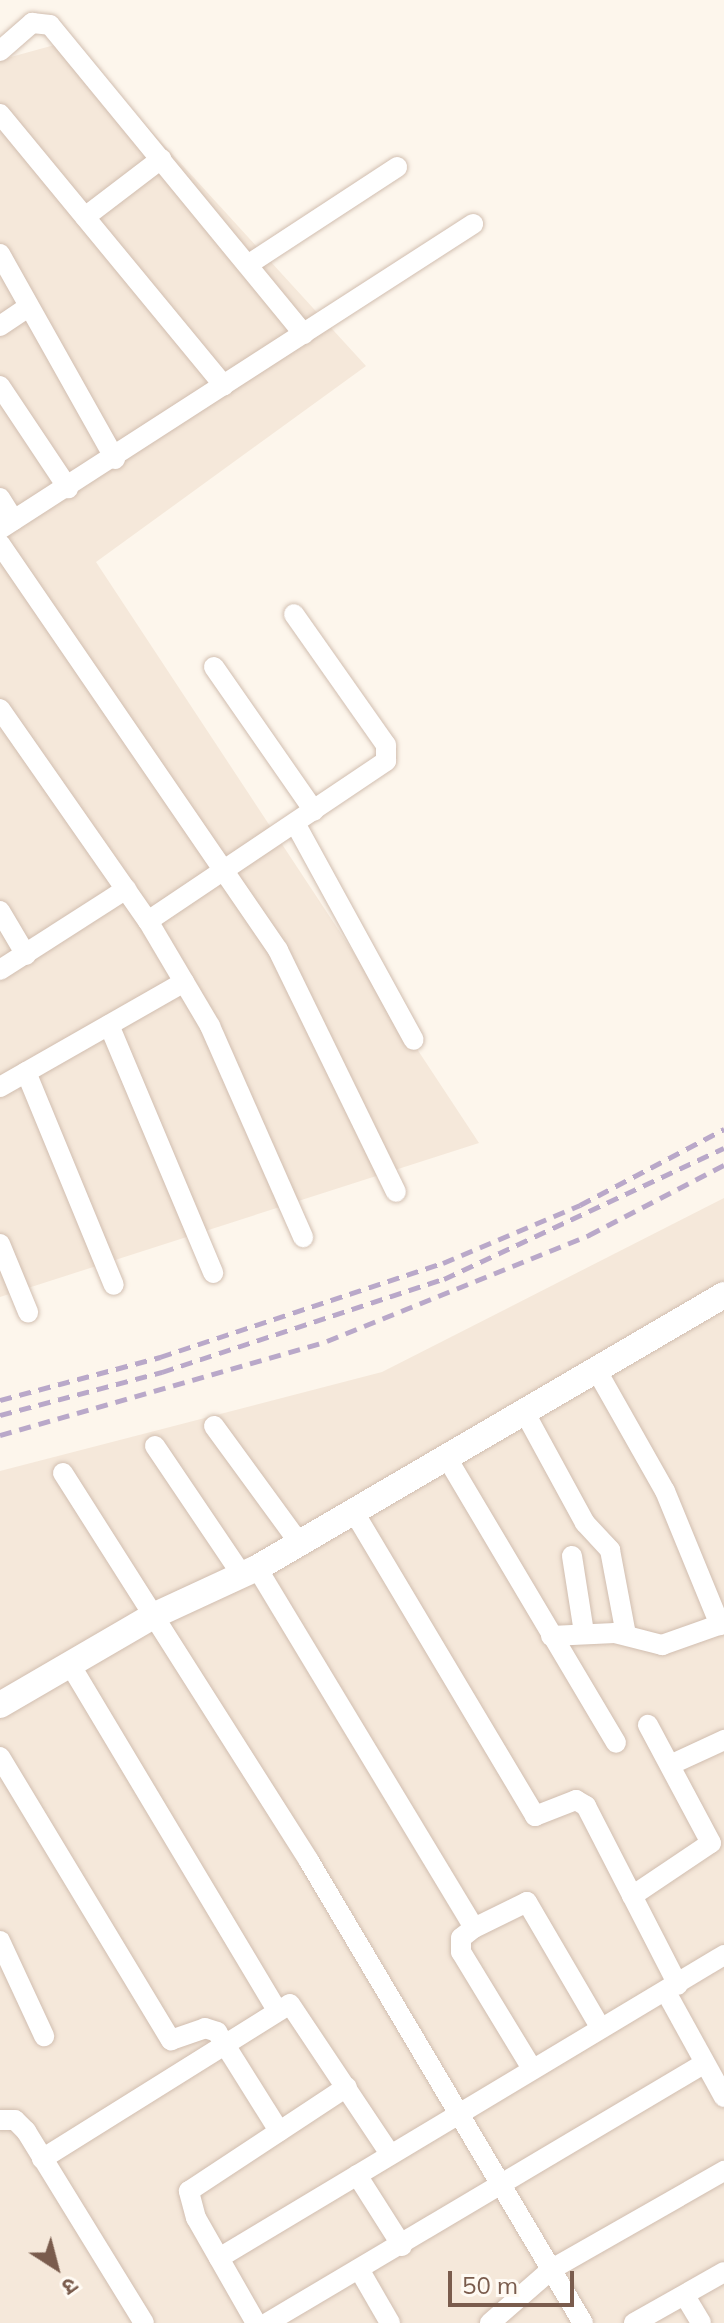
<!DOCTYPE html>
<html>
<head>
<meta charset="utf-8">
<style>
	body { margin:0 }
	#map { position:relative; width:724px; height:2323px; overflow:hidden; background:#fdf6ec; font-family:Mulish,"Noto Sans Devanagari",sans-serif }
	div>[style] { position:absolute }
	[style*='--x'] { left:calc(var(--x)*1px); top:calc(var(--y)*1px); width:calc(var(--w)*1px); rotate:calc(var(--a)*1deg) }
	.residential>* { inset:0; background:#f5e8da }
	.roads { filter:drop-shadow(0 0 2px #d1beb0) drop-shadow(0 0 2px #d1beb0) }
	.street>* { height:20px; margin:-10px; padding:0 10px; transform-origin:10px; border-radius:10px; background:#fff }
	.secondary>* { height:26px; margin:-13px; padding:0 13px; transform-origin:13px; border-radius:13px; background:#fff }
	.rail>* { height:5px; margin-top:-2.5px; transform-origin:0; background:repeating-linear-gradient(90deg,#b9a8c9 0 12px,transparent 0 20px) }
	span { translate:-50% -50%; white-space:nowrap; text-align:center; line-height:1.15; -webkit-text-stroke:7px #fffaf3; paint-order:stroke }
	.north { position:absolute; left:16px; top:2227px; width:80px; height:80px; -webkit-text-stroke:6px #fffaf3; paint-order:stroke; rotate:144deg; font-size:22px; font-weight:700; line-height:32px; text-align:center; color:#7a5c4d }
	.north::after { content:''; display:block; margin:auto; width:28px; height:36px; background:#7a5c4d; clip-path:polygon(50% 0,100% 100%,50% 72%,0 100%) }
	.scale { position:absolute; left:448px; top:2271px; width:126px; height:36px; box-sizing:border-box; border:4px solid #7a5c4d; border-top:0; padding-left:10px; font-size:24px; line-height:28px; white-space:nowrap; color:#7a5c4d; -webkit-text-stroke:6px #fffaf3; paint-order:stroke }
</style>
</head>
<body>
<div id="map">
	<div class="residential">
		<div style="clip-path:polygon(69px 41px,366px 366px,96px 562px,479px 1143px,0 1297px,0 60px)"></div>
		<div style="clip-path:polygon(724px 1198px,724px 2323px,0 2323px,0 1471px,382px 1372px)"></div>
	</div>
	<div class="roads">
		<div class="street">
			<div style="--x:0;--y:51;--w:43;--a:-41.2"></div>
			<div style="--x:32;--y:23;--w:18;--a:6"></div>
			<div style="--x:50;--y:25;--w:400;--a:50.6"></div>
			<div style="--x:0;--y:114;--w:352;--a:50.5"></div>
			<div style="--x:85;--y:217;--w:96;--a:-37.3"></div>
			<div style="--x:0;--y:254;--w:235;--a:60.7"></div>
			<div style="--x:249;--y:264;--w:177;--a:-33.2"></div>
			<div style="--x:0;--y:326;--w:32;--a:-34"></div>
			<div style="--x:0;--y:386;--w:123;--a:56.3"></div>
			<div style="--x:0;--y:498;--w:26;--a:58"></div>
			<div style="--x:0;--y:529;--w:563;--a:-32.81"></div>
			<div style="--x:0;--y:544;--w:492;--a:55.6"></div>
			<div style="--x:278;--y:950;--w:269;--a:64"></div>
			<div style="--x:214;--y:667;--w:175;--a:55.2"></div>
			<div style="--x:0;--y:709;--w:259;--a:55.1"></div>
			<div style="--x:148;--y:921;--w:122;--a:59.4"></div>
			<div style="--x:210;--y:1026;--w:231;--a:66.2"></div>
			<div style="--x:295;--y:823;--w:247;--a:61.3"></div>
			<div style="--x:0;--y:911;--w:51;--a:59.4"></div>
			<div style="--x:148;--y:921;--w:287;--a:-33.9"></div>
			<div style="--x:386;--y:761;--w:16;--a:-90"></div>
			<div style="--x:386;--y:745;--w:160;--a:-125.1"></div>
			<div style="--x:0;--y:970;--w:150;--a:-32.7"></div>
			<div style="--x:109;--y:1025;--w:269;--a:67.2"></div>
			<div style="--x:26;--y:1072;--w:230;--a:67.6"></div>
			<div style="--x:0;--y:1087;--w:212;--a:-29.7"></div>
			<div style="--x:0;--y:1244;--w:74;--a:67.6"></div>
			<div style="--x:597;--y:1371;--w:138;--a:60.5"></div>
			<div style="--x:665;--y:1491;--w:145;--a:67.7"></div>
			<div style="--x:525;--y:1413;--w:125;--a:61.4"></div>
			<div style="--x:585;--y:1523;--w:37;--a:47"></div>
			<div style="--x:610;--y:1550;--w:86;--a:79.3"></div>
			<div style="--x:214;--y:1426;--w:146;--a:53.9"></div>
			<div style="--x:155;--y:1446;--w:156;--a:56"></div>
			<div style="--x:447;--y:1458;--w:331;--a:59.3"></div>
			<div style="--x:63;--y:1473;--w:459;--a:57.6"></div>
			<div style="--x:309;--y:1861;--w:537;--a:59.33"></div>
			<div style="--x:354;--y:1512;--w:354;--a:59.2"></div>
			<div style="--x:535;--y:1816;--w:44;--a:-21.3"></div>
			<div style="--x:576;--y:1800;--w:12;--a:31"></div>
			<div style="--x:586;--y:1806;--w:201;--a:62.8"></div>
			<div style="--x:572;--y:1556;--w:78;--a:81.1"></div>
			<div style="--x:257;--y:1568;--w:420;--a:58.9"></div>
			<div style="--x:551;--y:1636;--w:64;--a:-2.7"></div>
			<div style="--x:615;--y:1633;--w:49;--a:14.3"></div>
			<div style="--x:662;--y:1645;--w:66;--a:-19.5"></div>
			<div style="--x:71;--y:1666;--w:399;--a:59.1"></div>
			<div style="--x:0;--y:1757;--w:331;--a:58.9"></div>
			<div style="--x:171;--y:2040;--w:36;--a:-19"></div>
			<div style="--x:205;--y:2028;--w:13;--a:18"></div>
			<div style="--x:217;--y:2032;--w:117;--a:57.9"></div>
			<div style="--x:670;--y:1765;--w:60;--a:-24.8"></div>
			<div style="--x:632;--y:1896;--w:95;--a:-33.9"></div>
			<div style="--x:711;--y:1843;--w:134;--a:-118.1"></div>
			<div style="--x:0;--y:1941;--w:105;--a:65.1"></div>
			<div style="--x:666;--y:1992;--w:120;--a:61.1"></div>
			<div style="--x:531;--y:2067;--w:135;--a:-121.3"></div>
			<div style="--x:461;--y:1952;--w:14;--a:-90"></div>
			<div style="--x:461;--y:1938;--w:16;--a:-38"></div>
			<div style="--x:474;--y:1928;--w:59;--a:-26.1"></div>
			<div style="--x:527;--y:1902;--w:145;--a:59.7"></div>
			<div style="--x:0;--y:2120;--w:15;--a:0"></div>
			<div style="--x:15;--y:2120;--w:16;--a:45"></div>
			<div style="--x:26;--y:2131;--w:225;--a:58.4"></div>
			<div style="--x:42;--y:2159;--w:292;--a:-32"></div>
			<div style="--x:290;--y:2004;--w:180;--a:56.3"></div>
			<div style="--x:357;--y:2175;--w:84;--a:57.6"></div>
			<div style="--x:219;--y:2258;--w:589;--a:-30.96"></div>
			<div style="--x:360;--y:2271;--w:60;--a:60"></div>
			<div style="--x:685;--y:2296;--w:31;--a:59"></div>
			<div style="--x:256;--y:2323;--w:121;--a:-119.7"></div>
			<div style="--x:196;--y:2218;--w:28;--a:-105"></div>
			<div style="--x:189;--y:2191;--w:189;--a:-33.4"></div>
			<div style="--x:267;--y:2323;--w:509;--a:-30.69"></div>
			<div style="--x:490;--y:2323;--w:82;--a:-41.1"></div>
			<div style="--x:552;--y:2269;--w:198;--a:-29.7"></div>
			<div style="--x:634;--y:2323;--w:103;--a:-29.5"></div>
		</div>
		<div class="secondary">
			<div style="--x:0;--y:1705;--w:177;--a:-30.2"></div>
			<div style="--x:153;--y:1616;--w:115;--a:-24.8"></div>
			<div style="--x:257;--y:1568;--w:541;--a:-30.31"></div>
		</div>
	</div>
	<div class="rail">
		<div style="--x:0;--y:1400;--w:166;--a:-15"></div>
		<div style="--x:160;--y:1357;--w:298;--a:-18.4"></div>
		<div style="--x:443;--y:1263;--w:149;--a:-22.9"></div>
		<div style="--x:580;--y:1205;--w:163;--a:-27.8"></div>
		<div style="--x:0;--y:1415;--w:168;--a:-14.9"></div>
		<div style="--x:162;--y:1372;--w:297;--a:-18.3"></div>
		<div style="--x:444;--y:1279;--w:309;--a:-25.1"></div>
		<div style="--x:0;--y:1435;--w:340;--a:-16"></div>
		<div style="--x:327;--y:1341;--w:283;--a:-22"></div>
		<div style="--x:589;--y:1235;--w:152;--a:-27.4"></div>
	</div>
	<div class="north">उ</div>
	<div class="scale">50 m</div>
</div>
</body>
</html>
